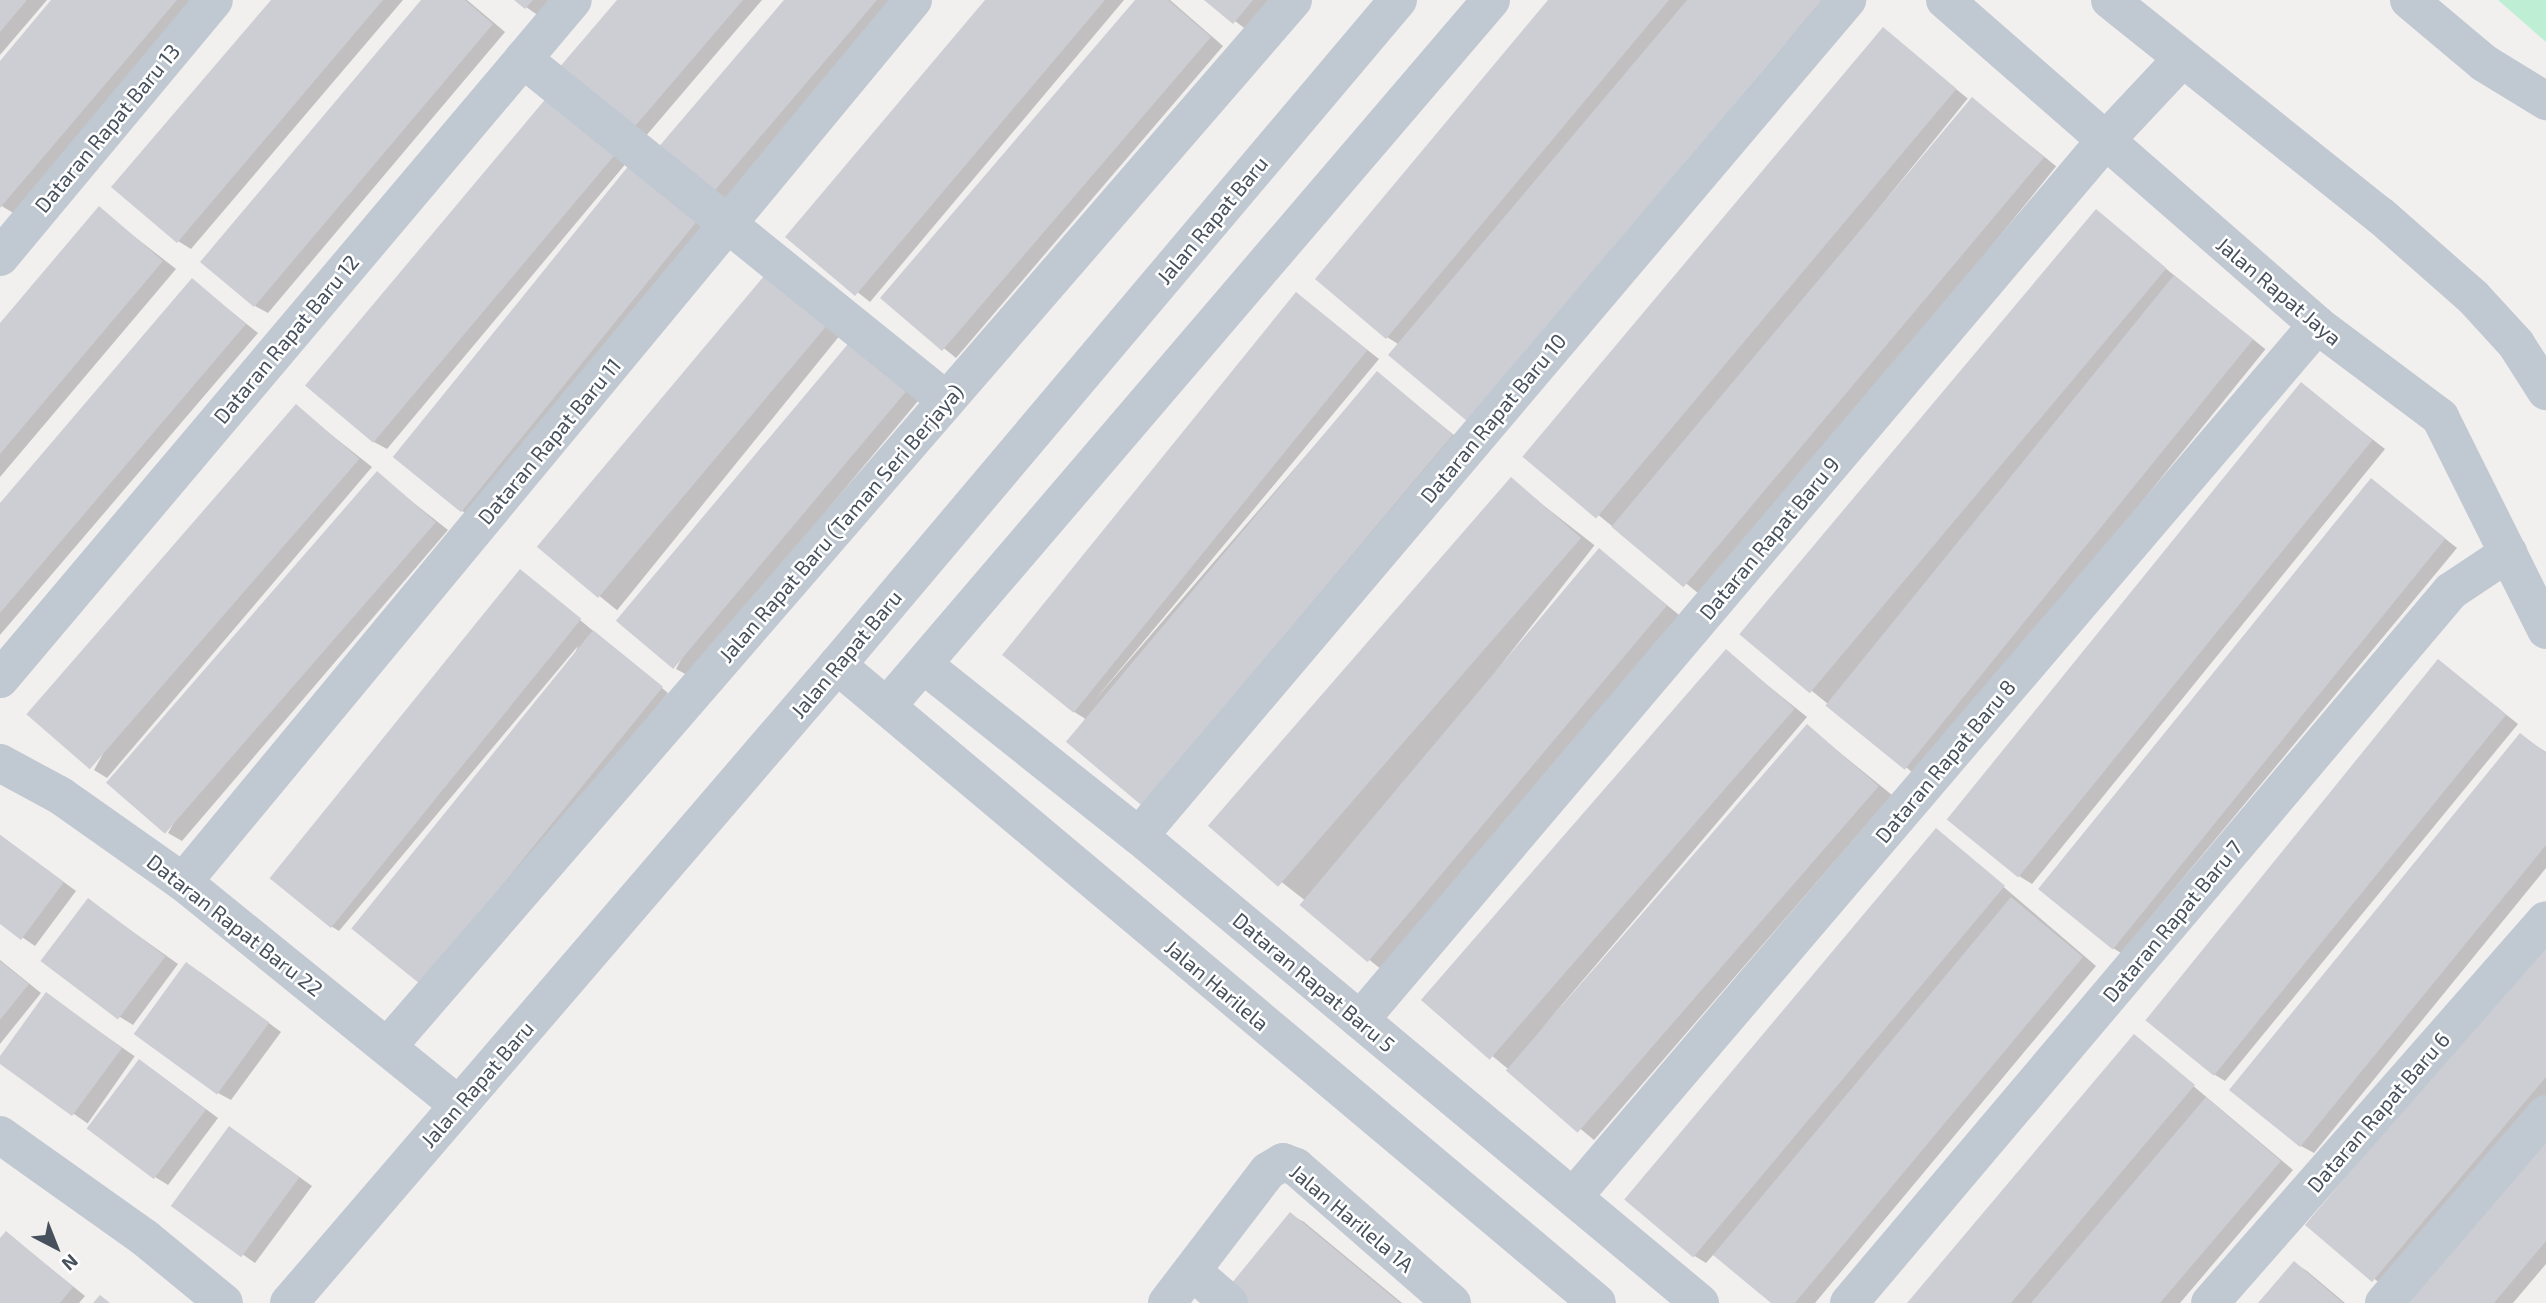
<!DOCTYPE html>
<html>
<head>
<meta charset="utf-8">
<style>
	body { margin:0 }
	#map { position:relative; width:2546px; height:1303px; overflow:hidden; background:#f2efef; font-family:"Exo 2",sans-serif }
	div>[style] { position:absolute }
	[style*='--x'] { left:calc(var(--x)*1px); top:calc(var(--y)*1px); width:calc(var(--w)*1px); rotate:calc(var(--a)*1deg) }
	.green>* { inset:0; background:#beefd5 }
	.shadow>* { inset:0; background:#0003; transform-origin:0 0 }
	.building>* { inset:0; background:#ccced4; transform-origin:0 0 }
	.minor>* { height:38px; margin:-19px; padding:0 19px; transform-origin:19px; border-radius:19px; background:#c0c8d1 }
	span { translate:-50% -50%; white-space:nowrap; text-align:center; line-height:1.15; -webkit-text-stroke:5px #fff; paint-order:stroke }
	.street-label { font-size:21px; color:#47515d }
	.north { position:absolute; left:21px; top:1212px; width:70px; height:70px; -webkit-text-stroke:5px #fff; paint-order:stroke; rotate:138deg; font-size:19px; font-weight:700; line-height:28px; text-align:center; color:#47515d }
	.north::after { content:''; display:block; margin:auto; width:24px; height:32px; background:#47515d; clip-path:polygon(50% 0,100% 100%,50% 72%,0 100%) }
</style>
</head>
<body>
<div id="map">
	<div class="green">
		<div style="clip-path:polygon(2498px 0,2546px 0,2546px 42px)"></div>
	</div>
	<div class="shadow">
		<div style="clip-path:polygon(0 0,47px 0,0 55px)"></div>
		<div style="clip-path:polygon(54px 0,197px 0,15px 214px,0 205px,0 63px)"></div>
		<div style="clip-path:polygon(273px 0,403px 0,191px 249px,178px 241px)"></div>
		<div style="clip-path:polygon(423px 0,467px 0,505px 32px,268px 313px,255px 306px)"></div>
		<div style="clip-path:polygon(516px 0,552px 0,539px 16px)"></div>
		<div style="clip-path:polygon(619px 0,762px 0,645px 137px,632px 130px)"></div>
		<div style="clip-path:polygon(786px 0,896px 0,724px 202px,711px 194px)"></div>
		<div style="clip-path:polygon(988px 0,1124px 0,870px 302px,788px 237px)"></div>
		<div style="clip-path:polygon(1137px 0,1170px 0,1223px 46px,956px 358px,882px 298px)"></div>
		<div style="clip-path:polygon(1207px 0,1272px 0,1247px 30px)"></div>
		<div style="clip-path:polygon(1550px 0,1841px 0,1398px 344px,1387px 337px)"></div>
		<div style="left:1883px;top:30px;width:109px;height:556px;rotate:39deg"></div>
		<div style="clip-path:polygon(548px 98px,628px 161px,387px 449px,374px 442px)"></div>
		<div style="left:1973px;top:99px;width:107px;height:557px;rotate:39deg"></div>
		<div style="clip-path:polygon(630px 166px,710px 229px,472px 517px,459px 509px)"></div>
		<div style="clip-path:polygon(99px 209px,176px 269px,0 477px,0 326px)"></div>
		<div style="left:2096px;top:212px;width:218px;height:551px;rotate:39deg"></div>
		<div style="left:775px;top:266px;width:94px;height:367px;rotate:39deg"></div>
		<div style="clip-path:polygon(192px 280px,258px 333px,0 635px,0 506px)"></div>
		<div style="clip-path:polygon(1296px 294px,1379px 359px,1093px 702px,1377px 373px,1465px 444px,1153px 809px,1140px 802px,1084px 718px,1068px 708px)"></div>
		<div style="clip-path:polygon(853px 340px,923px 395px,689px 676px,676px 669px)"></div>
		<div style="clip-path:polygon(2301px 384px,2385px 449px,2032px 884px,2019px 876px)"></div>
		<div style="clip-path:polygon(296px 407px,372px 467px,107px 778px,94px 770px)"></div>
		<div style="clip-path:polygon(377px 474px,448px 530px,182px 841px,168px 833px)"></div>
		<div style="left:1511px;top:480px;width:106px;height:458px;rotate:38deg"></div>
		<div style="clip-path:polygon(2371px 480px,2457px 548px,2121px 953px,2108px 945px)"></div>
		<div style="left:1599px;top:550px;width:104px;height:463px;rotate:39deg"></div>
		<div style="clip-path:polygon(521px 571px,668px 693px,433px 990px,578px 646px,339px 931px,326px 923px)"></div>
		<div style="clip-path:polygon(1726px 652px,1807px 717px,1538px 1033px,1807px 726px,1892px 795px,1594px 1140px,1427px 1002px)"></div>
		<div style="clip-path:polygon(2439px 661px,2518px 724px,2225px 1081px,2212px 1073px)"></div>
		<div style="clip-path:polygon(2520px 735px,2546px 752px,2546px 868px,2314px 1153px,2301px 1146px)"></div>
		<div style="clip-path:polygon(1937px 830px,2096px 966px,1815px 1303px,1773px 1303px,1714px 1254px,1706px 1263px,1693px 1255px)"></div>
		<div style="clip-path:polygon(0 835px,76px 891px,35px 946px,0 922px)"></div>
		<div style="clip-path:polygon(88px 900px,178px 964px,133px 1025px,120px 1017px)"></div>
		<div style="clip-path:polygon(2546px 943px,2546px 1100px,2386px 1288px,2307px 1225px)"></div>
		<div style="clip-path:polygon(0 960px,41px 993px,0 1044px)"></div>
		<div style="clip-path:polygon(200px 972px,281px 1032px,231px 1100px,218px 1093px)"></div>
		<div style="left:47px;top:995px;width:107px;height:82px;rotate:35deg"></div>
		<div style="clip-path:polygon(2134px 1036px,2293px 1170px,2180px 1303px,1909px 1303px)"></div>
		<div style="clip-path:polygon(152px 1069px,218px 1118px,168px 1185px,155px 1177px)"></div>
		<div style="clip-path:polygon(2546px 1133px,2546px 1264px,2513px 1303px,2404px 1303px)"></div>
		<div style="clip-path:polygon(242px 1136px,312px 1186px,255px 1263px,172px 1205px)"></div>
		<div style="clip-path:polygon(1291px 1215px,1304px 1222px,1402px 1303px,1235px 1303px)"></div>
		<div style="clip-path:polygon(7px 1233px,85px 1296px,79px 1303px,0 1303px,0 1241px)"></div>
		<div style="clip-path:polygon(2294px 1263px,2307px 1271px,2345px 1303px,2260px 1303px)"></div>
	</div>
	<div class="building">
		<div style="clip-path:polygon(0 0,27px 0,0 32px)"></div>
		<div style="clip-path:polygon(51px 0,177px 0,0 208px,0 61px)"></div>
		<div style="clip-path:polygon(271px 0,383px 0,177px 243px,111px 187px)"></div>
		<div style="clip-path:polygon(421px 0,465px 0,493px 24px,254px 307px,200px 262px)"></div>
		<div style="clip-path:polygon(514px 0,533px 0,525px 9px)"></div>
		<div style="clip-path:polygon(617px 0,743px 0,631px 131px,558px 69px)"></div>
		<div style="clip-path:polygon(784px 0,877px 0,710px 196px,656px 150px)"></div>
		<div style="clip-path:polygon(985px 0,1105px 0,855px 296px,785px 237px)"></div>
		<div style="clip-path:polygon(1135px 0,1168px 0,1211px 37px,942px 351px,880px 298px)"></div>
		<div style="clip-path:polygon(1204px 0,1253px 0,1233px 24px)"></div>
		<div style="clip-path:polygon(1548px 0,1669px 0,1386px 339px,1315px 279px)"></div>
		<div style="clip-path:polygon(1687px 0,1822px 0,1467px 421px,1388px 355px)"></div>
		<div style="left:1883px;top:27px;width:96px;height:561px;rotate:40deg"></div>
		<div style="left:548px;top:96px;width:89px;height:378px;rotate:40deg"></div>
		<div style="left:1972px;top:97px;width:94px;height:561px;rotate:40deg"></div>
		<div style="left:630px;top:164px;width:88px;height:377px;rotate:39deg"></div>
		<div style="clip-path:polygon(99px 206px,163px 261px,0 454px,0 323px)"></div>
		<div style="left:2096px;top:209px;width:92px;height:555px;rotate:40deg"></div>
		<div style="left:774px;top:264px;width:80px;height:369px;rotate:40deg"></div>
		<div style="left:2174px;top:275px;width:102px;height:554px;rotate:39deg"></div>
		<div style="clip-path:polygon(192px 278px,246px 324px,0 613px,0 503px)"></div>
		<div style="left:1296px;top:292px;width:92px;height:467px;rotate:39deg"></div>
		<div style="left:853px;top:338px;width:75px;height:369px;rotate:40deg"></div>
		<div style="left:1377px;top:371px;width:99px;height:484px;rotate:40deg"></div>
		<div style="left:2301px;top:382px;width:92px;height:563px;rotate:39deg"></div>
		<div style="left:296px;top:404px;width:84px;height:411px;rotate:41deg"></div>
		<div style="left:377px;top:471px;width:78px;height:413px;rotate:41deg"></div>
		<div style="left:1511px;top:477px;width:93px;height:462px;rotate:41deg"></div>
		<div style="left:2371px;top:478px;width:96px;height:529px;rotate:39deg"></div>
		<div style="left:1599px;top:548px;width:89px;height:466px;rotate:40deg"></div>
		<div style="left:520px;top:569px;width:79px;height:398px;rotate:39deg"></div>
		<div style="left:593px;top:630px;width:90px;height:384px;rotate:39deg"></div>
		<div style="left:1726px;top:649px;width:91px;height:465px;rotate:41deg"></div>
		<div style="left:2438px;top:659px;width:88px;height:465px;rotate:39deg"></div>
		<div style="left:1807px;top:724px;width:95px;height:459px;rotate:41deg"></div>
		<div style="clip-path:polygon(2520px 733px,2546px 753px,2546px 845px,2300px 1147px,2229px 1090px)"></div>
		<div style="left:1936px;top:828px;width:90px;height:485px;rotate:40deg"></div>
		<div style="clip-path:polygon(0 835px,64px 882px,21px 940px,0 924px)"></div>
		<div style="clip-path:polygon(2011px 897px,2083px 957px,1795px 1303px,1771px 1303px,1713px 1255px)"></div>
		<div style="left:88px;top:898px;width:97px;height:79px;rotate:37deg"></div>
		<div style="clip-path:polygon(2546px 940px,2546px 1077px,2372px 1282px,2305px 1225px)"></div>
		<div style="clip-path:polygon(0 961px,29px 984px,0 1020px)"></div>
		<div style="left:186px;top:962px;width:103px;height:89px;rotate:36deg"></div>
		<div style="clip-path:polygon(46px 992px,122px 1048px,72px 1116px,0 1064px,0 1056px)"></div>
		<div style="clip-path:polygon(2134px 1034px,2195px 1085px,2011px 1303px,1907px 1303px)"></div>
		<div style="left:139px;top:1059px;width:84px;height:87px;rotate:37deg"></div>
		<div style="clip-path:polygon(2206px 1097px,2281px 1161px,2160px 1303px,2031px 1303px)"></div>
		<div style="left:229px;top:1126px;width:87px;height:99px;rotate:36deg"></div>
		<div style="clip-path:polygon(2546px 1130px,2546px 1241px,2494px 1303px,2401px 1303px)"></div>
		<div style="clip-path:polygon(1290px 1212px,1400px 1303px,1232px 1303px,1222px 1295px)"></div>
		<div style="clip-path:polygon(6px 1231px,73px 1287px,60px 1303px,0 1303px,0 1238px)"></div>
		<div style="clip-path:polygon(2294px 1261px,2343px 1303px,2258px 1303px)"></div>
		<div style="clip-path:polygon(100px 1295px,110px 1303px,93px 1303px)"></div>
	</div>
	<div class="minor">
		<div style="--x:1945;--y:0;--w:494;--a:41.1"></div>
		<div style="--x:2317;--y:325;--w:154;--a:36.8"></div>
		<div style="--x:2440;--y:417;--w:238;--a:63.5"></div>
		<div style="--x:2110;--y:0;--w:347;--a:38.6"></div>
		<div style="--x:2381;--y:216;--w:123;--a:41.4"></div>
		<div style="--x:2473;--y:297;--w:64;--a:47.5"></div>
		<div style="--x:2516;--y:344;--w:56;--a:57.4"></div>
		<div style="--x:2409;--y:0;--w:98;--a:40"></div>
		<div style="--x:2484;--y:63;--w:73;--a:31.5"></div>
		<div style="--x:523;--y:59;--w:543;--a:38.87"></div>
		<div style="--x:0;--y:257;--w:334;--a:-50.2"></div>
		<div style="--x:837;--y:665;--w:992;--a:40.01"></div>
		<div style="--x:925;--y:666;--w:273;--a:38.5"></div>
		<div style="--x:1139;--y:836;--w:730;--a:39.78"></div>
		<div style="--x:0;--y:679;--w:888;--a:-49.84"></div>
		<div style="--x:887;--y:706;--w:929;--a:-49.45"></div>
		<div style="--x:0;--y:763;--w:69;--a:28.4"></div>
		<div style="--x:61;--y:796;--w:149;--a:35.2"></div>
		<div style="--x:183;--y:882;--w:354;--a:39"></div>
		<div style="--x:1139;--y:836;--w:1096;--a:-49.74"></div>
		<div style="--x:183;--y:882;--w:1145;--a:-50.39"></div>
		<div style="--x:1360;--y:1020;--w:1152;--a:-49.72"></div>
		<div style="--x:2105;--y:141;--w:112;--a:-46.8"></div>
		<div style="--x:388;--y:1046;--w:1383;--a:-49.13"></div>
		<div style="--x:0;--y:1135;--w:178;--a:35.4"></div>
		<div style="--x:145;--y:1238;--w:102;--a:39.4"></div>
		<div style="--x:1574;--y:1196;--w:1145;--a:-49.53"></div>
		<div style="--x:1192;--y:1271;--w:49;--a:40.9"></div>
		<div style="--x:289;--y:1303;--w:841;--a:-49.34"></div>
		<div style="--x:837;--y:665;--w:870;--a:-49.85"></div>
		<div style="--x:1167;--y:1303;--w:166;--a:-52.6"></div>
		<div style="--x:1268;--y:1171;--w:17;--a:-31"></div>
		<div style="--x:1283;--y:1162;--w:14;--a:21"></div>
		<div style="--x:1296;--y:1167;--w:207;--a:41.1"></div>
		<div style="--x:1849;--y:1303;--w:932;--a:-49.79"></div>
		<div style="--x:2451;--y:591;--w:69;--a:-33.7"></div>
		<div style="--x:2210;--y:1303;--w:509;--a:-48.74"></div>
		<div style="--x:2384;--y:1303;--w:249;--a:-49.4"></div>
	</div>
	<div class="street-label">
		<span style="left:107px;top:128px;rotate:-50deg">Dataran Rapat Baru 13</span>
		<span style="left:1212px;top:220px;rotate:-50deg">Jalan Rapat Baru</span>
		<span style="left:2279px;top:291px;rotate:40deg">Jalan Rapat Jaya</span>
		<span style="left:286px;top:339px;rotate:-50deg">Dataran Rapat Baru 12</span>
		<span style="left:1493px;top:418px;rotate:-50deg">Dataran Rapat Baru 10</span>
		<span style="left:549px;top:441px;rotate:-50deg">Dataran Rapat Baru 11</span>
		<span style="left:841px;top:523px;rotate:-49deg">Jalan Rapat Baru (Taman Seri Berjaya)</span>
		<span style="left:1769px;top:538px;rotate:-50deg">Dataran Rapat Baru 9</span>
		<span style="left:846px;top:654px;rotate:-50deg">Jalan Rapat Baru</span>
		<span style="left:1945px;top:761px;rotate:-50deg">Dataran Rapat Baru 8</span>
		<span style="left:2172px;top:921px;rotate:-50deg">Dataran Rapat Baru 7</span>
		<span style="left:235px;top:925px;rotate:38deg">Dataran Rapat Baru 22</span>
		<span style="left:1314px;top:982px;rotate:40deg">Dataran Rapat Baru 5</span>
		<span style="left:1217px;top:985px;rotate:40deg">Jalan Harilela</span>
		<span style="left:477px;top:1084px;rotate:-49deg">Jalan Rapat Baru</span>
		<span style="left:2378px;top:1112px;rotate:-49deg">Dataran Rapat Baru 6</span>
		<span style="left:1352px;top:1218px;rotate:40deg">Jalan Harilela 1A</span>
	</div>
	<div class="north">N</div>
</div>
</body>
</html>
